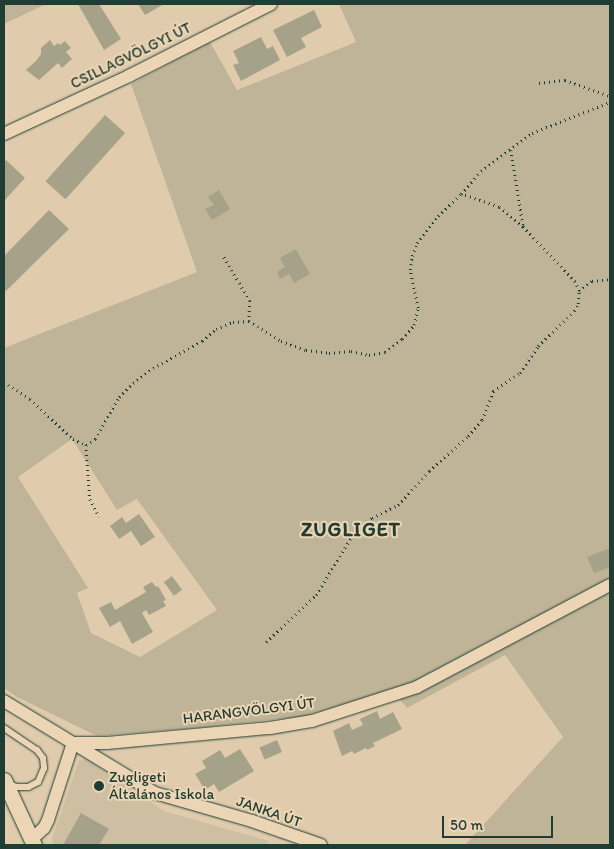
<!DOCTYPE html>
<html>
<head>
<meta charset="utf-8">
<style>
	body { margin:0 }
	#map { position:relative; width:614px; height:849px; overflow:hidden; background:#e0ccac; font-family:Itim,sans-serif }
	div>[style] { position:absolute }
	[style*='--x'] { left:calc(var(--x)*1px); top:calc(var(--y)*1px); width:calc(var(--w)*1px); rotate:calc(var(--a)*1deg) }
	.built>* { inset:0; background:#cfbfa2 }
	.green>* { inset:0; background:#bfb498 }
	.building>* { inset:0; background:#a6a289; transform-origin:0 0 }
	.path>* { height:2.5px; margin-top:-1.25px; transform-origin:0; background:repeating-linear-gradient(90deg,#1f3d34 0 1px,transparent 0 5px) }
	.roads { filter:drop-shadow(0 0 1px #1f3d34) drop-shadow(0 0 1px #1f3d34) }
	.service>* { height:6px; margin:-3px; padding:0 3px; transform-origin:3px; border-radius:3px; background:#ecd5b4 }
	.minor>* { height:12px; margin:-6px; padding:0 6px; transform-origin:6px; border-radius:6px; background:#ecd5b4 }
	.tertiary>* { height:15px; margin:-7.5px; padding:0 7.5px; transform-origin:7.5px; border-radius:7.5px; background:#ecd5b4 }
	.dots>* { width:14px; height:14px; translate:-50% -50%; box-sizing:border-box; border:2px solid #ecd5b4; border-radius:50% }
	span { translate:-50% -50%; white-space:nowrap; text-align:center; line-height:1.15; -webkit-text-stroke:4px #ecd5b4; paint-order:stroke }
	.street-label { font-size:15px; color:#1f3d34 }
	.poi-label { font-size:15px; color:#1f3d34 }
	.left { translate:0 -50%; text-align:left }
	.district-label { font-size:20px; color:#1f3d34; font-weight:700; letter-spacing:1px }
	.frame { position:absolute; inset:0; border:5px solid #1f3d34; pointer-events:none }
	.scale { position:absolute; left:442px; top:816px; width:111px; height:22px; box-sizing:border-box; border:2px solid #1f3d34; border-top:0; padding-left:6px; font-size:15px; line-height:18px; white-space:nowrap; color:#1f3d34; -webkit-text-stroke:4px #ecd5b4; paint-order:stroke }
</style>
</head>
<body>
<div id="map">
	<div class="built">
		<div style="clip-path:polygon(87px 759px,164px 811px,269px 841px,267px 845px,53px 845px,52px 839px,79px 760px)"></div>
	</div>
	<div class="green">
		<div style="clip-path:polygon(4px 4px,46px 4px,4px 24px)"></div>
		<div style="clip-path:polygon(evenodd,339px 4px,610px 4px,610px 845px,465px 845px,563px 737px,505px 655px,407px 708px,391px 690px,305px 716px,204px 727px,97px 736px,17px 697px,4px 688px,4px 348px,197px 272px,131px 84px,210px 42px,237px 90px,356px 42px,339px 4px,72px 439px,117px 510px,137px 499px,217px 610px,140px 657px,91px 633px,77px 593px,88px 588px,18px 477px,72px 439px)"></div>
	</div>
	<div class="building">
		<div style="clip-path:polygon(78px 4px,99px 4px,121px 39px,104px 50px)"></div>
		<div style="clip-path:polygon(138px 4px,164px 4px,145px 15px)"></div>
		<div style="clip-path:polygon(314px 10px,322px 27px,301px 38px,306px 47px,287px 57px,273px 30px)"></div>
		<div style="clip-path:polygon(261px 37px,267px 49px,273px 46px,280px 60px,241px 81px,233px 65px,239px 63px,233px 51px)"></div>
		<div style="clip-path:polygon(50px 40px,54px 46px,58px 43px,60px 45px,65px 41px,71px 48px,66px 52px,72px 59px,62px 68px,58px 63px,39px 80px,26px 70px,36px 61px,41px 54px,41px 48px)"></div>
		<div style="left:105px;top:115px;width:27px;height:89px;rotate:42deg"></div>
		<div style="clip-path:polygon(6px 160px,25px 178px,4px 201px,4px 162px)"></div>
		<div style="clip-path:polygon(219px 190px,230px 209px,212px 220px,205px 209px,214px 205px,208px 197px)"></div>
		<div style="clip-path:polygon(49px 210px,69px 229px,6px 291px,4px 289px,4px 256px)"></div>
		<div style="clip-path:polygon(296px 249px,310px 274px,294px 283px,289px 274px,280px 279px,277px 272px,285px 267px,280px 258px)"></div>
		<div style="clip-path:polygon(139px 514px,155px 537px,141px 546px,131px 531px,119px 539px,110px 526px,122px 517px,126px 523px)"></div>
		<div style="clip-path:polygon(610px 548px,610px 567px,594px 573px,587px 557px)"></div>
		<div style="left:172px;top:576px;width:17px;height:10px;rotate:54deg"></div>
		<div style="clip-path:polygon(152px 582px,156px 587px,158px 586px,166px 600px,163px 601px,166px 606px,149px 615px,146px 610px,142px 613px,153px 632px,132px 644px,120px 621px,110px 627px,99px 608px,111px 602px,115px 610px,146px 592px,143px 587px)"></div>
		<div style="clip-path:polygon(377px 711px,380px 719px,393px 712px,402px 729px,373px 743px,375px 746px,367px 750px,366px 748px,354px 754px,352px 751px,342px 756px,333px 731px,349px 723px,352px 730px,363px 725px,360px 719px)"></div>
		<div style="left:277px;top:740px;width:13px;height:19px;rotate:67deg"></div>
		<div style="clip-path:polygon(240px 749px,254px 771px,219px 792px,214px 784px,205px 790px,195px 774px,206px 768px,202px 761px,220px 750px,225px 758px)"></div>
		<div style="clip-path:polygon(81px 813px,109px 829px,99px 845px,63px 845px)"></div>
	</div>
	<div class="path">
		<div style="--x:539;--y:83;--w:26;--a:-7"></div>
		<div style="--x:565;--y:80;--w:48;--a:19.6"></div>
		<div style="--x:511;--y:150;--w:76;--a:80.9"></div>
		<div style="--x:224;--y:257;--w:51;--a:59.4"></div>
		<div style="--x:250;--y:301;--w:20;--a:93"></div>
		<div style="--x:579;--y:291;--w:16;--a:-38"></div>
		<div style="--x:592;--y:281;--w:18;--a:-6"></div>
		<div style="--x:4;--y:382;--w:31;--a:33"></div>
		<div style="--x:30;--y:399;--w:59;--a:42.9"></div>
		<div style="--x:73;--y:439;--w:14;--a:25"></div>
		<div style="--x:86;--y:445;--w:11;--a:-34"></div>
		<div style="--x:95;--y:439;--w:48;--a:-60.3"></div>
		<div style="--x:119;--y:397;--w:20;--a:-45"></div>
		<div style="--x:133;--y:383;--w:25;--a:-37"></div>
		<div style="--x:153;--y:368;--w:56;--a:-28.9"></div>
		<div style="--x:202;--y:341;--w:18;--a:-41"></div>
		<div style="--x:216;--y:329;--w:18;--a:-22"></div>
		<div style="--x:233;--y:322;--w:16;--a:-4"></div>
		<div style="--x:249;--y:321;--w:38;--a:32"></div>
		<div style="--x:281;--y:341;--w:27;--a:20"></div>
		<div style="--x:306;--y:350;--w:23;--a:7"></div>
		<div style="--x:329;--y:353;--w:22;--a:-5"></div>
		<div style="--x:351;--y:351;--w:18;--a:13"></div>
		<div style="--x:369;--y:355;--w:16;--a:-11"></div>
		<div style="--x:385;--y:352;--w:21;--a:-37"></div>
		<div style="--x:402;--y:339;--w:18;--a:-49"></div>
		<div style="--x:414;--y:325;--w:17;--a:-77"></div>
		<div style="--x:418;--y:308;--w:39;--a:-102"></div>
		<div style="--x:410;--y:270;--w:14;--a:-82"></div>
		<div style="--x:412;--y:256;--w:14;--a:-69"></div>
		<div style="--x:417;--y:243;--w:34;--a:-52"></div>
		<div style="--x:438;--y:216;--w:32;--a:-44"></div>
		<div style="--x:461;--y:194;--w:30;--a:-49"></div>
		<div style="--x:481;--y:171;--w:64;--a:-36.7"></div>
		<div style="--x:532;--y:133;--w:84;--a:-21.7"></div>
		<div style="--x:86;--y:445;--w:54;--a:85.8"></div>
		<div style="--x:90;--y:499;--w:20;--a:63"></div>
		<div style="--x:266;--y:642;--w:69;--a:-43.2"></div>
		<div style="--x:316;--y:595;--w:75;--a:-58.6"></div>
		<div style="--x:355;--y:531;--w:21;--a:-37"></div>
		<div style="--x:372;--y:518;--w:29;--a:-27"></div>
		<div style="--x:398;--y:505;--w:46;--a:-47.6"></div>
		<div style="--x:429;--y:471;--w:52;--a:-41.9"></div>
		<div style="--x:468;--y:436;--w:21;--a:-49"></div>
		<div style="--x:482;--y:420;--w:31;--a:-69"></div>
		<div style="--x:493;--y:391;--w:32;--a:-34"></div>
		<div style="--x:520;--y:373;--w:32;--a:-56"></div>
		<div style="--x:538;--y:346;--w:50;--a:-44.2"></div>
		<div style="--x:574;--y:311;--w:8;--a:-60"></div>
		<div style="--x:578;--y:304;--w:13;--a:-86"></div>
		<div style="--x:579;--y:291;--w:10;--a:-114"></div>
		<div style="--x:575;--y:282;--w:76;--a:-133.4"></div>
		<div style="--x:523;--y:227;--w:31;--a:-140"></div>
		<div style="--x:499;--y:207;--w:40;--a:-161.1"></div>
	</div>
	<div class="roads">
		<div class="service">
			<div style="--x:4;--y:728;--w:40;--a:34"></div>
			<div style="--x:37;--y:750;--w:10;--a:53"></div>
			<div style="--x:43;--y:758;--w:10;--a:84"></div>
			<div style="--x:44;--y:768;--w:15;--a:113"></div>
			<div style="--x:38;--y:782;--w:11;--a:153"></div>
			<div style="--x:28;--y:787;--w:11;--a:180"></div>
			<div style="--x:17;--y:787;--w:9;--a:-162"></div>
		</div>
		<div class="minor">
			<div style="--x:4;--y:134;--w:138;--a:-24.9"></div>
			<div style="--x:129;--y:76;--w:159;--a:-26.9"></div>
			<div style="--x:4;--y:701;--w:177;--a:31.4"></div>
			<div style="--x:155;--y:793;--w:101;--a:16.1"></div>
			<div style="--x:252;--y:821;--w:73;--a:19.2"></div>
			<div style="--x:73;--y:743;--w:34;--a:0"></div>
			<div style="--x:107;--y:743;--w:164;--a:-5.3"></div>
			<div style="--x:270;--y:728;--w:43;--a:-9.5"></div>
			<div style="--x:312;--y:721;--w:110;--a:-17.9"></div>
			<div style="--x:417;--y:687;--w:218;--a:-27.9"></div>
			<div style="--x:31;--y:840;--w:18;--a:-43"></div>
			<div style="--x:44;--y:828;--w:9;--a:-63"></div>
			<div style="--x:48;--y:820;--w:81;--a:-72"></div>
		</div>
		<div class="tertiary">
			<div style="--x:4;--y:780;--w:72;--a:65.2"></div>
		</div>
	</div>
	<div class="dots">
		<div style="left:99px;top:786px;background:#1f3d34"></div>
	</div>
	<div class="street-label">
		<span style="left:131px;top:56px;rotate:-26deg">CSILLAGVÖLGYI ÚT</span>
		<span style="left:249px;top:711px;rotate:-7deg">HARANGVÖLGYI ÚT</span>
		<span style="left:269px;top:812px;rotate:19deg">JANKA ÚT</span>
	</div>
	<div class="poi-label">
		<span class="left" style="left:109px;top:786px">Zugligeti<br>Általános Iskola</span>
	</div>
	<div class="district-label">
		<span style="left:351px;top:529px">ZUGLIGET</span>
	</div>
	<div class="frame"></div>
	<div class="scale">50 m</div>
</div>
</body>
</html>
